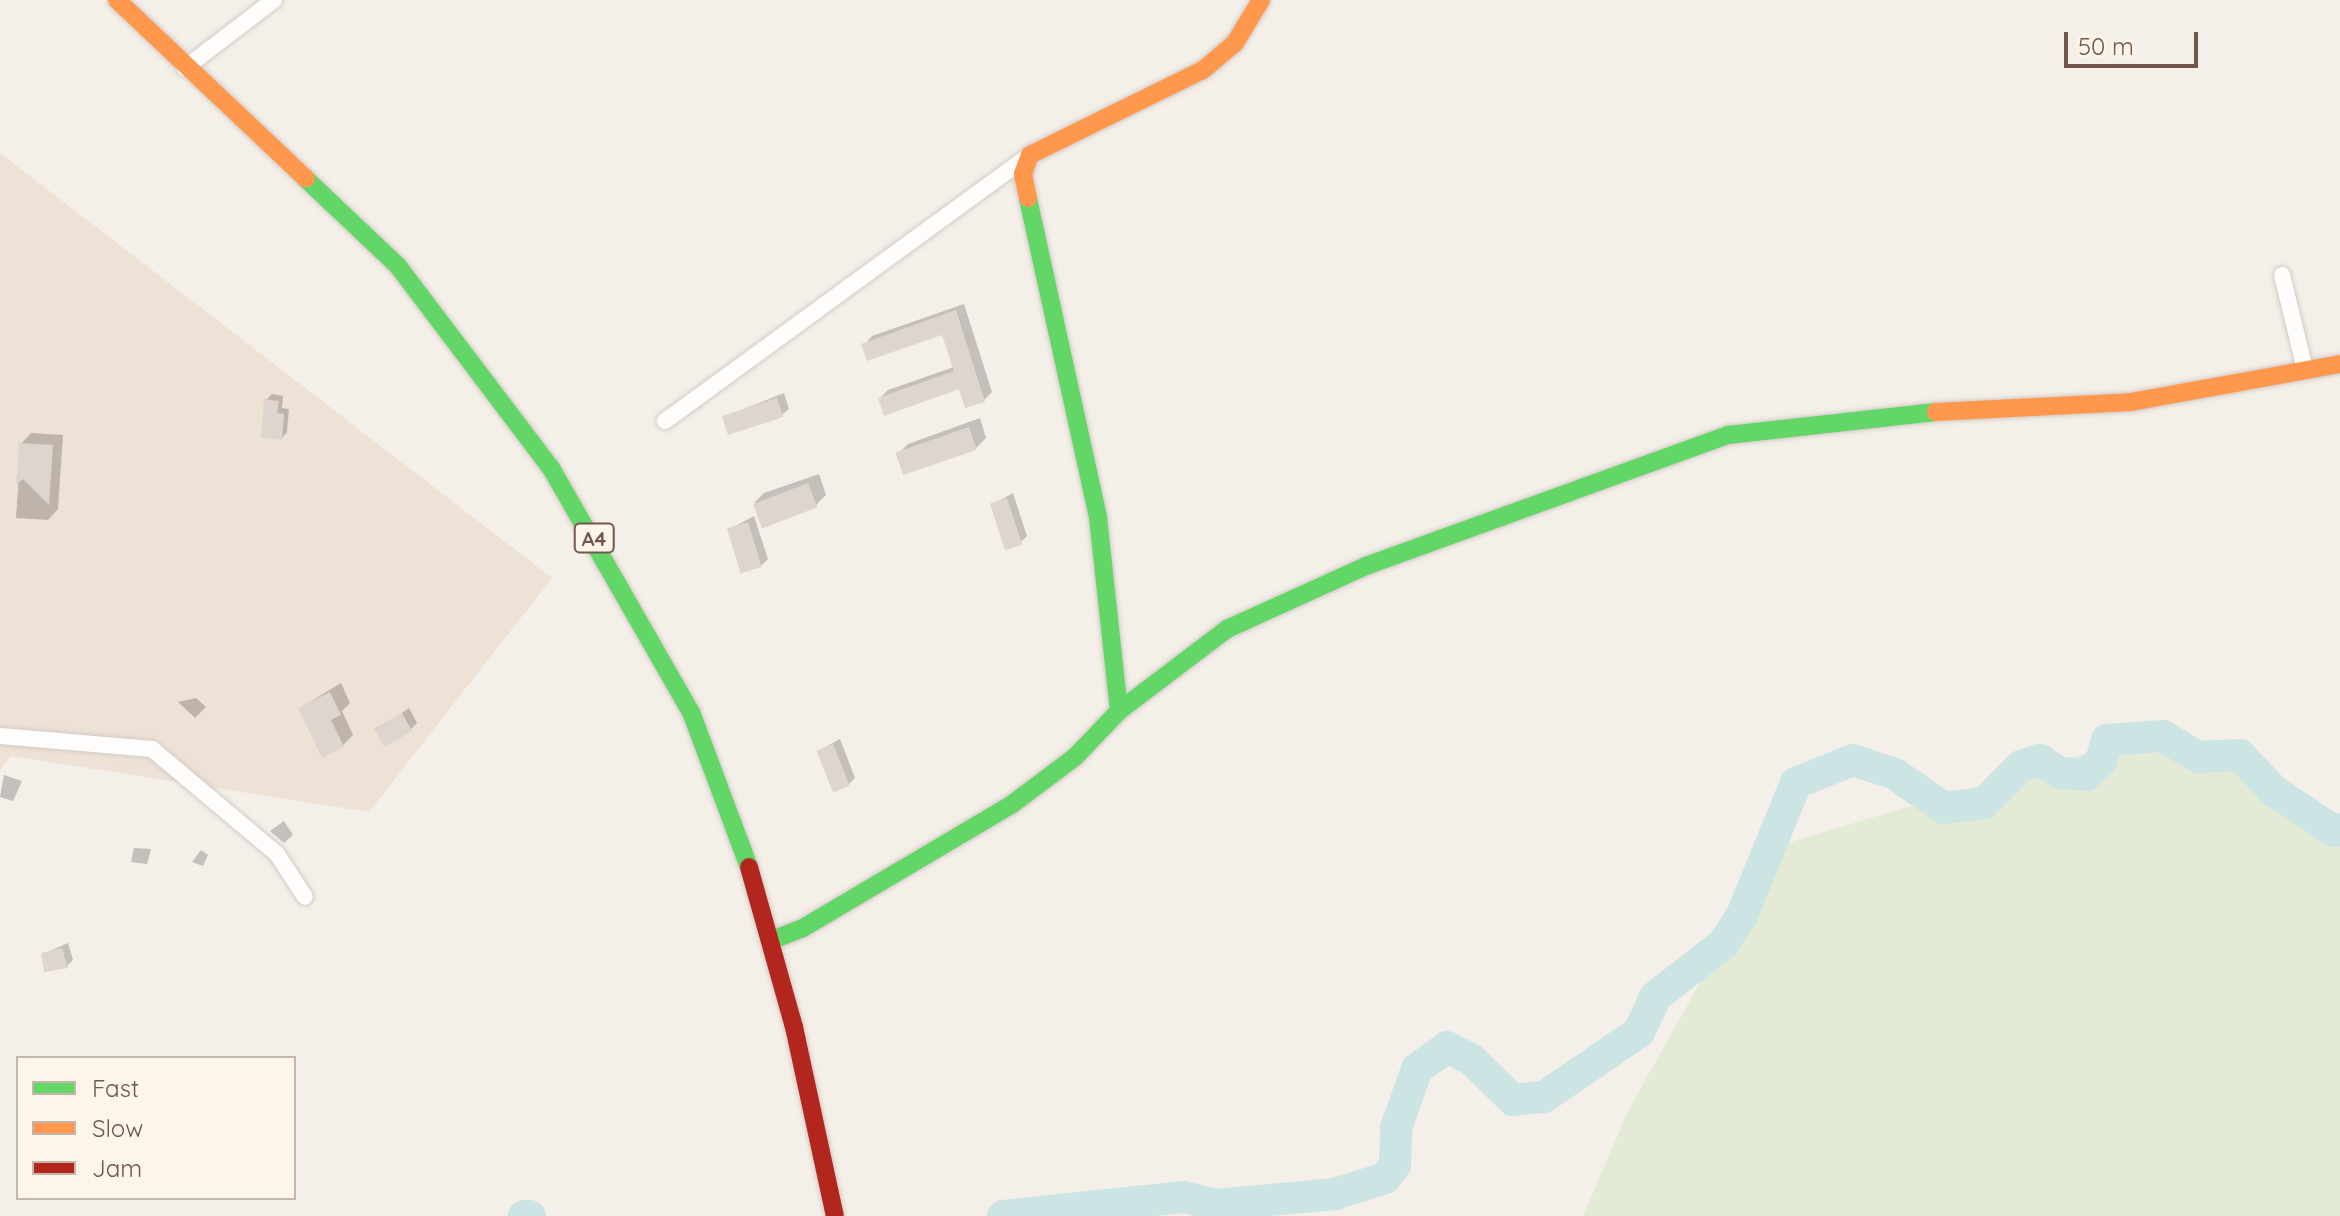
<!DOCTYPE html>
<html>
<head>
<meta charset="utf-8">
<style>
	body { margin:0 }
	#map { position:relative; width:2340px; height:1216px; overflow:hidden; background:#f5efe9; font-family:Quicksand,sans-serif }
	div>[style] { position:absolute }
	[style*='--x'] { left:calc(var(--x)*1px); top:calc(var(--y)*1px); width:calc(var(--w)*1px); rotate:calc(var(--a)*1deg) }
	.residential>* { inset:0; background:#eee2d7 }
	.green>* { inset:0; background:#e3ead5 }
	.shadow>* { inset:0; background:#0003 }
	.river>* { height:32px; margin:-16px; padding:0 16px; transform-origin:16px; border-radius:16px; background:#cce4e4 }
	.building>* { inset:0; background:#ded5cf; transform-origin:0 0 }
	.roads { filter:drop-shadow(0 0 2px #d2cbc5) drop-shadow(0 0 2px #d2cbc5) }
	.street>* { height:16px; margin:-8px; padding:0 8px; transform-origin:8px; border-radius:8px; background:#fefdfc }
	.fast>* { height:18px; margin:-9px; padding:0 9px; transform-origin:9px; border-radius:9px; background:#63d668 }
	.slow>* { height:18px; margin:-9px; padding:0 9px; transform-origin:9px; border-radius:9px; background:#ff974d }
	.jam>* { height:18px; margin:-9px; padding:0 9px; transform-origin:9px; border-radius:9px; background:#b3261e }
	span { translate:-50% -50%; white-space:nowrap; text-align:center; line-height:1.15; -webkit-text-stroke:6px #fdf5ea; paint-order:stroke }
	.shield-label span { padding:2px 6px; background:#fdf5ea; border:2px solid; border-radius:6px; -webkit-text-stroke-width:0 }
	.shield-label { font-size:20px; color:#71574c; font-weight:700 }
	.legend { position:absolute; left:16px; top:1056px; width:280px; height:144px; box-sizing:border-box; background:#fdf5ea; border:2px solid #c5b6ab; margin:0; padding:10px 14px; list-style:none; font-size:24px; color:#71574c }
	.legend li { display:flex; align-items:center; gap:16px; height:40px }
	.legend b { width:40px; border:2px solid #c5b6ab }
	.scale { position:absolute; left:2064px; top:32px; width:134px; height:36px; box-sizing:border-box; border:4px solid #71574c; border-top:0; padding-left:10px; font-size:24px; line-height:28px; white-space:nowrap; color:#71574c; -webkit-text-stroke:6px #fdf5ea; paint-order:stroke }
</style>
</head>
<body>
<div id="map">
	<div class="residential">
		<div style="clip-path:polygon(0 153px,552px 578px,369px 812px,11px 756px,0 770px)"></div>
	</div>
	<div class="green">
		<div style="clip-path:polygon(2115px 745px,2262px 774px,2340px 818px,2340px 1216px,1583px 1216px,1628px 1111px,1777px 846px)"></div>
	</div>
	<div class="shadow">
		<div style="clip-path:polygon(964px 304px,992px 392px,984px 400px,961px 386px,880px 398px,888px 390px,954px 367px,943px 332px,864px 345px,872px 336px)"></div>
		<div style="clip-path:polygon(784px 393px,789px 409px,782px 415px,724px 417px)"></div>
		<div style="clip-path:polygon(272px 394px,283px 396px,282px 408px,289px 409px,287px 432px,282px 438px,266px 400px)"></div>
		<div style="clip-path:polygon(980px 418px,986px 438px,976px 448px,898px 454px,908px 444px)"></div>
		<div style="clip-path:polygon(31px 433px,63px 435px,58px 509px,48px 520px,16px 518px,21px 444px)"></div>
		<div style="clip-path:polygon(819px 474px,826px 495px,816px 505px,754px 503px,764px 493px)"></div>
		<div style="clip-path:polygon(1013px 493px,1027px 536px,1020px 543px,993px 504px)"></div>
		<div style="clip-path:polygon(754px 516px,768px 559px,761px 566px,730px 529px)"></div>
		<div style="clip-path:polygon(341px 683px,350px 703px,342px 711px,353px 735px,342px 746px,300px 708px)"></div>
		<div style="clip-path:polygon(196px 698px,206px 707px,195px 718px,178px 702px)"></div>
		<div style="clip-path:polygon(409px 708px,417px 723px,411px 729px,377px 730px)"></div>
		<div style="clip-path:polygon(840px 739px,855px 778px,848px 785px,818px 751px)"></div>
		<div style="clip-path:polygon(4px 775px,22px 781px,13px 801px,0 797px)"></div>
		<div style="clip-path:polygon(284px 821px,293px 835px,284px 843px,270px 831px)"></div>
		<div style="clip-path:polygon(134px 848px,151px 849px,147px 864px,131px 862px)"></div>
		<div style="clip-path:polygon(201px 850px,208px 855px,203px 866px,192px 862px)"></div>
		<div style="clip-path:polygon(68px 943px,73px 960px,67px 966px,43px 954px)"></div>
	</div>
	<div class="river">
		<div style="--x:524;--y:1216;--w:6;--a:0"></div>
		<div style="--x:1003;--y:1216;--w:182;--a:-6"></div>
		<div style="--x:1184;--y:1197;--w:32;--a:14"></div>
		<div style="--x:1215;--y:1205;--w:121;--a:-5.2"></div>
		<div style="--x:1335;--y:1194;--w:52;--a:-17.7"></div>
		<div style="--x:1385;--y:1178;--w:16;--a:-52"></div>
		<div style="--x:1395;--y:1165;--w:37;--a:-88"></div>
		<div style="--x:1396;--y:1128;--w:63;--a:-70.4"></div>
		<div style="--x:1417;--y:1069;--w:37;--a:-36"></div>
		<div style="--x:1447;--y:1047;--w:27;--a:27"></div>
		<div style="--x:1471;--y:1059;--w:59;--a:44.3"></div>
		<div style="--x:1513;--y:1100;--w:31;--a:-6"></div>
		<div style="--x:1544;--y:1097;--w:115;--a:-34.4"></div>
		<div style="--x:1639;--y:1032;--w:38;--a:-65"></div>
		<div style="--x:1655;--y:997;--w:86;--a:-37.9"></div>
		<div style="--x:1723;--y:944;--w:35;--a:-57"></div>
		<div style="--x:1742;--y:915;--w:143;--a:-67.8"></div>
		<div style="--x:1796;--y:783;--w:61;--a:-22"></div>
		<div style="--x:1853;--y:760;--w:44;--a:18.4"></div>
		<div style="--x:1895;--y:774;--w:60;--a:34.8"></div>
		<div style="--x:1944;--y:808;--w:40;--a:-7.1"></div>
		<div style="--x:1984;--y:803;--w:52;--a:-45"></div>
		<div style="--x:2021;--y:766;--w:20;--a:-18"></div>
		<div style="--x:2040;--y:760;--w:24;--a:33"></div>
		<div style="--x:2060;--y:773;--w:26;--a:4"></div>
		<div style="--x:2086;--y:775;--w:21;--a:-43"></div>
		<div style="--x:2101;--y:761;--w:22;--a:-74"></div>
		<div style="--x:2107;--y:740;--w:56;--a:-4.1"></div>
		<div style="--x:2163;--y:736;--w:41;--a:31"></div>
		<div style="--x:2198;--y:757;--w:42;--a:-2.7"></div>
		<div style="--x:2240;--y:755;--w:50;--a:46.6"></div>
		<div style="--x:2274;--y:791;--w:72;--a:33.7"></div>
		<div style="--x:2334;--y:831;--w:6;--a:-18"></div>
	</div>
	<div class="building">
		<div style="clip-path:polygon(956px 310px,985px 402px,965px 408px,959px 389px,884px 416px,878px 398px,954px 371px,942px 335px,867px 361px,861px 344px)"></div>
		<div style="left:777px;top:398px;width:20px;height:58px;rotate:72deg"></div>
		<div style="clip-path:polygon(264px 399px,279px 401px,277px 413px,284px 414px,282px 440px,261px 438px)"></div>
		<div style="left:969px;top:427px;width:24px;height:78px;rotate:71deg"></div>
		<div style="clip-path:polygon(19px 443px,53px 445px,49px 505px,23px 479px,16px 485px)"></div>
		<div style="left:808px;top:483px;width:26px;height:59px;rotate:69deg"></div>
		<div style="left:1007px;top:498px;width:49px;height:18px;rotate:72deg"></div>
		<div style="left:748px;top:522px;width:47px;height:22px;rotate:73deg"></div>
		<div style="clip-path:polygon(330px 692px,341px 715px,331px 720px,344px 747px,322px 758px,298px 708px)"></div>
		<div style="left:402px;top:713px;width:21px;height:32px;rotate:61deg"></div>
		<div style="left:833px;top:744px;width:45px;height:18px;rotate:68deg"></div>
		<div style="clip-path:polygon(62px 948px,68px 968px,44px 972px,41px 953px)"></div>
	</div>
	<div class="roads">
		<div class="street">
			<div style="--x:185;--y:68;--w:112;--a:-37.4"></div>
			<div style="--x:2282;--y:275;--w:97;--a:76.3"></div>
			<div style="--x:665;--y:421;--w:450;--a:-36.1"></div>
			<div style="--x:0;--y:736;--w:153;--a:4.9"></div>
			<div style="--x:152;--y:749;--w:163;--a:40"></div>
			<div style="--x:277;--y:854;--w:51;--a:56.9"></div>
		</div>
		<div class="fast">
			<div style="--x:306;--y:179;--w:127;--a:43.4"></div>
			<div style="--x:398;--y:266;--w:253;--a:52.9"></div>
			<div style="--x:551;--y:468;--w:281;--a:60.2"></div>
			<div style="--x:691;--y:712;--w:165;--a:69.5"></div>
			<div style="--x:1119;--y:711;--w:136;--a:-37.2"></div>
			<div style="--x:1227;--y:629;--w:153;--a:-24.4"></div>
			<div style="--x:1366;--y:566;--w:385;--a:-19.9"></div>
			<div style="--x:1728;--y:435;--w:209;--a:-6.3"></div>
			<div style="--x:772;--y:940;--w:33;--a:-21"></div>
			<div style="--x:803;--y:928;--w:242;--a:-30.6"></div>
			<div style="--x:1011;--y:805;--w:80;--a:-36.9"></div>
			<div style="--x:1075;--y:757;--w:64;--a:-46.3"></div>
			<div style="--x:1119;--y:711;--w:195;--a:-96.2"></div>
			<div style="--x:1098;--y:517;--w:327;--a:-102.4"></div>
		</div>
		<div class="slow">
			<div style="--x:117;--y:0;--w:260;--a:43.4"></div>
			<div style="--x:1028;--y:198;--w:25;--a:-102"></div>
			<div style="--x:1023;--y:174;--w:20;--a:-70"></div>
			<div style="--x:1030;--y:155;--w:193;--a:-26.2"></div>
			<div style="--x:1203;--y:70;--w:42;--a:-40.2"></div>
			<div style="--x:1235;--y:43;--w:50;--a:-58.8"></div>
			<div style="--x:1936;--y:412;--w:195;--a:-2.9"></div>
			<div style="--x:2131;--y:402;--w:212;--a:-10.3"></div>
		</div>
		<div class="jam">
			<div style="--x:749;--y:867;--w:166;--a:74.3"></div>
			<div style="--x:794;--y:1027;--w:193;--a:77.8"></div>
		</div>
	</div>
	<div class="shield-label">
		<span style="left:594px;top:538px">A4</span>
	</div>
	<ul class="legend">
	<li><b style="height:10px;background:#63d668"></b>Fast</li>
	<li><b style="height:10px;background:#ff974d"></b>Slow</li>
	<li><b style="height:10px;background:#b3261e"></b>Jam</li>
	</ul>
	<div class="scale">50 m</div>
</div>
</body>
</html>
